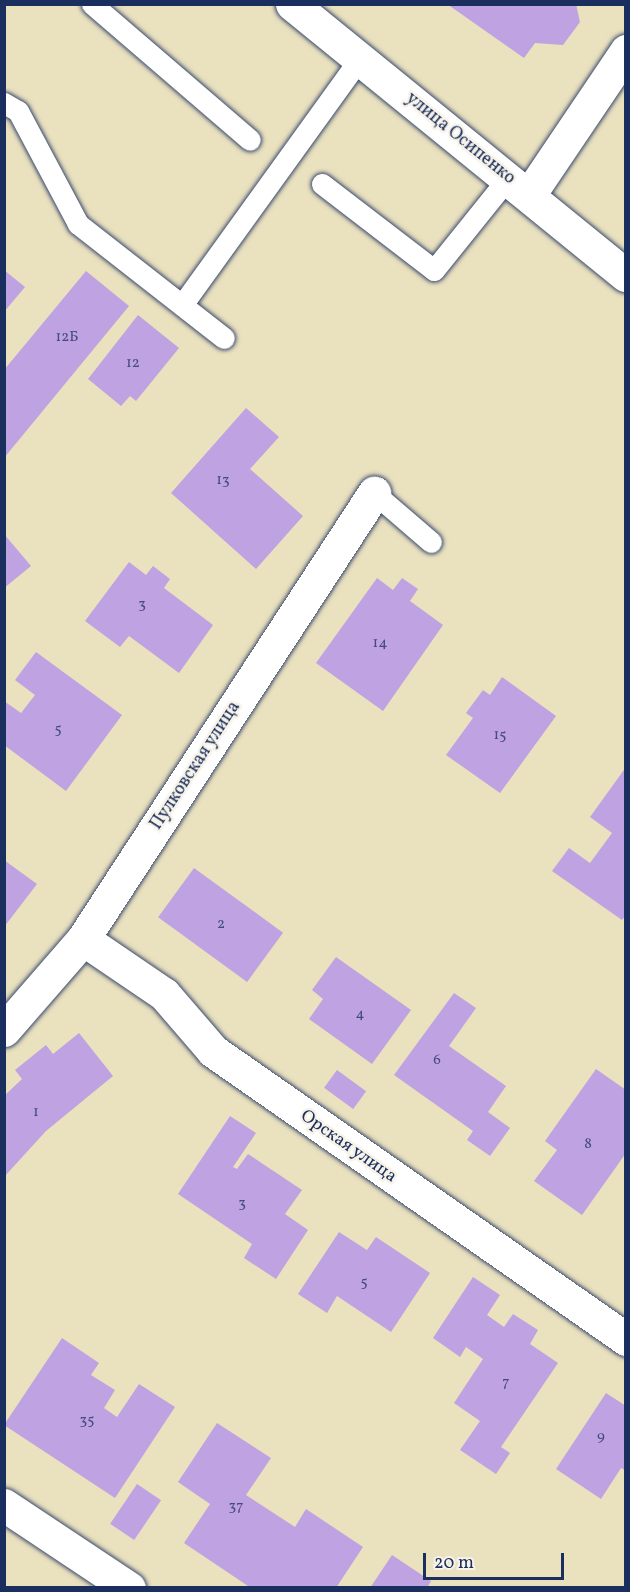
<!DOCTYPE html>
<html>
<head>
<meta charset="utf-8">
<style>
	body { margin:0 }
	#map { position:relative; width:630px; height:1592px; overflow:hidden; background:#eae1bf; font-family:Vollkorn,serif }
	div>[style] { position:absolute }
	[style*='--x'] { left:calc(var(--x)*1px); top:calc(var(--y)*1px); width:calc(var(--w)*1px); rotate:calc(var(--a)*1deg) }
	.building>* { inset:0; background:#bfa2e1; transform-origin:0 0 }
	.roads { filter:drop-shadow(0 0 2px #3a4a6d) drop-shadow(0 0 2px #3a4a6d) }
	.service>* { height:21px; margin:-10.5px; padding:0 10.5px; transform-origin:10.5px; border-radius:10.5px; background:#fff }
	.minor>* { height:33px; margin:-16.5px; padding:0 16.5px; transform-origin:16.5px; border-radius:16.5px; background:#fff }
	span { translate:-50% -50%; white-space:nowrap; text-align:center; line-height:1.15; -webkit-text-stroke:5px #f7f3e8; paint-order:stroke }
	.number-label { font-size:15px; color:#444c7f }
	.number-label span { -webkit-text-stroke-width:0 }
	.street-label { font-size:18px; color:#1b2f5e }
	.frame { position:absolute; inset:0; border:6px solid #1b2f5e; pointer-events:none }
	.scale { position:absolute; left:423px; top:1553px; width:141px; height:27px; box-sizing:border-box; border:3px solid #1b2f5e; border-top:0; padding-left:8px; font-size:18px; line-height:21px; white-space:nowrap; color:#1b2f5e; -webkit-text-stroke:4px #f7f3e8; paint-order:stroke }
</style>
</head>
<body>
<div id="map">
	<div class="building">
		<div style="clip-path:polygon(447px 4px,576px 4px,580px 22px,563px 45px,535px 43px,524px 58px)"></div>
		<div style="clip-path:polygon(4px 270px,25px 287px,4px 312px)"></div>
		<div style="clip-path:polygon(86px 271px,129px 306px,4px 458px,4px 370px)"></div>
		<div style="clip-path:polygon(138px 315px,179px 348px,136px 401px,130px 396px,121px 406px,88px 379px)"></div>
		<div style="clip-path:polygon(246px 408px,279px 437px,250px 469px,303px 516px,256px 569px,171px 493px)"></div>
		<div style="clip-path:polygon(4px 534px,31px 566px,4px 588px)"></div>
		<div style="clip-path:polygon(129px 562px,146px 575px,153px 566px,170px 579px,164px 588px,213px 625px,179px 673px,129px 636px,120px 647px,85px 621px)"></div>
		<div style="clip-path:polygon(377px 578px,393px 590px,402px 578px,418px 589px,410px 601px,443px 625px,383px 711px,316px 663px)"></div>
		<div style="clip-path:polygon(36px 652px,122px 715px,66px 791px,4px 745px,4px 701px,21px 713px,35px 695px,15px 680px)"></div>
		<div style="clip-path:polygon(502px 677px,556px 716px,500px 793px,446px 755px,473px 718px,466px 713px,483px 690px,490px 695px)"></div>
		<div style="clip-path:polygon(626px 767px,626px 915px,622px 920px,552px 871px,569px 848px,590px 863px,612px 833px,590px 817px)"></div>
		<div style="clip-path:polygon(4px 860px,37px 884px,4px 927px)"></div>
		<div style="left:194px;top:868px;width:110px;height:61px;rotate:36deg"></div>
		<div style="clip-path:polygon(336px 957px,411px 1010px,372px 1064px,309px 1019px,323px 999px,312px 990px)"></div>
		<div style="clip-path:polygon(454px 993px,476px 1008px,449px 1046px,506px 1086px,488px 1112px,510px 1128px,490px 1156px,467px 1140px,473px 1131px,394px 1075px)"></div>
		<div style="clip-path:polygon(79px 1033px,113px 1076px,46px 1131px,4px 1177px,4px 1096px,22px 1079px,15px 1070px,46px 1045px,53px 1054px)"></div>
		<div style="clip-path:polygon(596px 1069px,626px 1090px,626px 1153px,582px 1215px,534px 1181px,557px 1150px,545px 1141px)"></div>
		<div style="left:337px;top:1070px;width:36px;height:22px;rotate:36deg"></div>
		<div style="clip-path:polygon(230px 1116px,256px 1133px,233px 1167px,237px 1169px,248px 1154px,302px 1190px,285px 1214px,308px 1230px,276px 1279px,244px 1258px,252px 1244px,178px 1194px)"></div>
		<div style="clip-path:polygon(339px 1232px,367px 1250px,376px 1237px,430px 1273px,391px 1332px,337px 1296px,327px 1313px,298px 1294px)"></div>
		<div style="clip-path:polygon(473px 1277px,500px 1295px,487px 1315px,504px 1327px,513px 1314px,538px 1330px,530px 1344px,558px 1363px,501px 1447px,510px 1453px,496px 1474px,460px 1450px,480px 1421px,454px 1403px,483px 1359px,466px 1347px,460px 1357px,433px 1338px)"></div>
		<div style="clip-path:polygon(62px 1338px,99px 1363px,91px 1375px,115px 1390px,104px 1408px,117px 1417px,139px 1384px,175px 1407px,115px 1498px,4px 1425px)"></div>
		<div style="clip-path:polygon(606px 1393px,626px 1406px,626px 1471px,621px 1468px,601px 1499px,556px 1469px)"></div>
		<div style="clip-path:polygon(217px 1423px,271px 1458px,246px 1495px,295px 1527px,306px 1509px,363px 1547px,336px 1588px,251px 1588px,184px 1543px,210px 1504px,178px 1482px)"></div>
		<div style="left:137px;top:1484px;width:29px;height:48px;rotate:34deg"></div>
		<div style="clip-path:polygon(392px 1555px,431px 1581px,427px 1588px,370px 1588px)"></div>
	</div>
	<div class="roads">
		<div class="service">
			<div style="--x:92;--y:4;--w:208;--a:40.7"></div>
			<div style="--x:4;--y:103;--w:16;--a:30"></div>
			<div style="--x:18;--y:111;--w:128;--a:62"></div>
			<div style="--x:78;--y:224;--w:185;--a:38"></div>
			<div style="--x:322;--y:184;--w:141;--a:37.5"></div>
			<div style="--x:434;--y:270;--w:118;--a:-51.2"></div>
			<div style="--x:182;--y:305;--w:304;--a:-54.2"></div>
			<div style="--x:374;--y:493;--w:75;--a:40.7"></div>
		</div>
		<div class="minor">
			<div style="--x:292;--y:4;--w:430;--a:39.1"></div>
			<div style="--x:529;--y:195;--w:174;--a:-56"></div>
			<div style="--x:83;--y:939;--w:98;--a:34.2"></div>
			<div style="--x:164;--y:994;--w:75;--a:49.3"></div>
			<div style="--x:213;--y:1051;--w:504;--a:34.89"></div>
			<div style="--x:4;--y:1030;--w:121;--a:-49"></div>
			<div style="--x:83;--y:939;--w:533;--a:-56.88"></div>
			<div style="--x:4;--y:1505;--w:150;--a:33.6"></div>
		</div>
	</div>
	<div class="number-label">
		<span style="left:67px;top:338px">12Б</span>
		<span style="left:133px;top:364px">12</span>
		<span style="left:223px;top:481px">13</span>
		<span style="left:142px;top:605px">3</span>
		<span style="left:380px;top:644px">14</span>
		<span style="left:58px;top:730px">5</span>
		<span style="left:500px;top:736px">15</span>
		<span style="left:221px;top:925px">2</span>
		<span style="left:360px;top:1015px">4</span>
		<span style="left:437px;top:1061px">6</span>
		<span style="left:36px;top:1113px">1</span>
		<span style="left:588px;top:1145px">8</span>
		<span style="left:242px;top:1204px">3</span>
		<span style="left:364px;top:1283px">5</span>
		<span style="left:506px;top:1383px">7</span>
		<span style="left:87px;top:1421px">35</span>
		<span style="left:601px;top:1437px">9</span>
		<span style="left:236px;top:1507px">37</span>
	</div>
	<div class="street-label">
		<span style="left:460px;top:139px;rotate:39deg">улица Осипенко</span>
		<span style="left:196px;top:766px;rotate:-57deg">Пулковская улица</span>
		<span style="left:348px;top:1147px;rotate:35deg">Орская улица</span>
	</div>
	<div class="frame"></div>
	<div class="scale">20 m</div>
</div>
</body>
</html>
